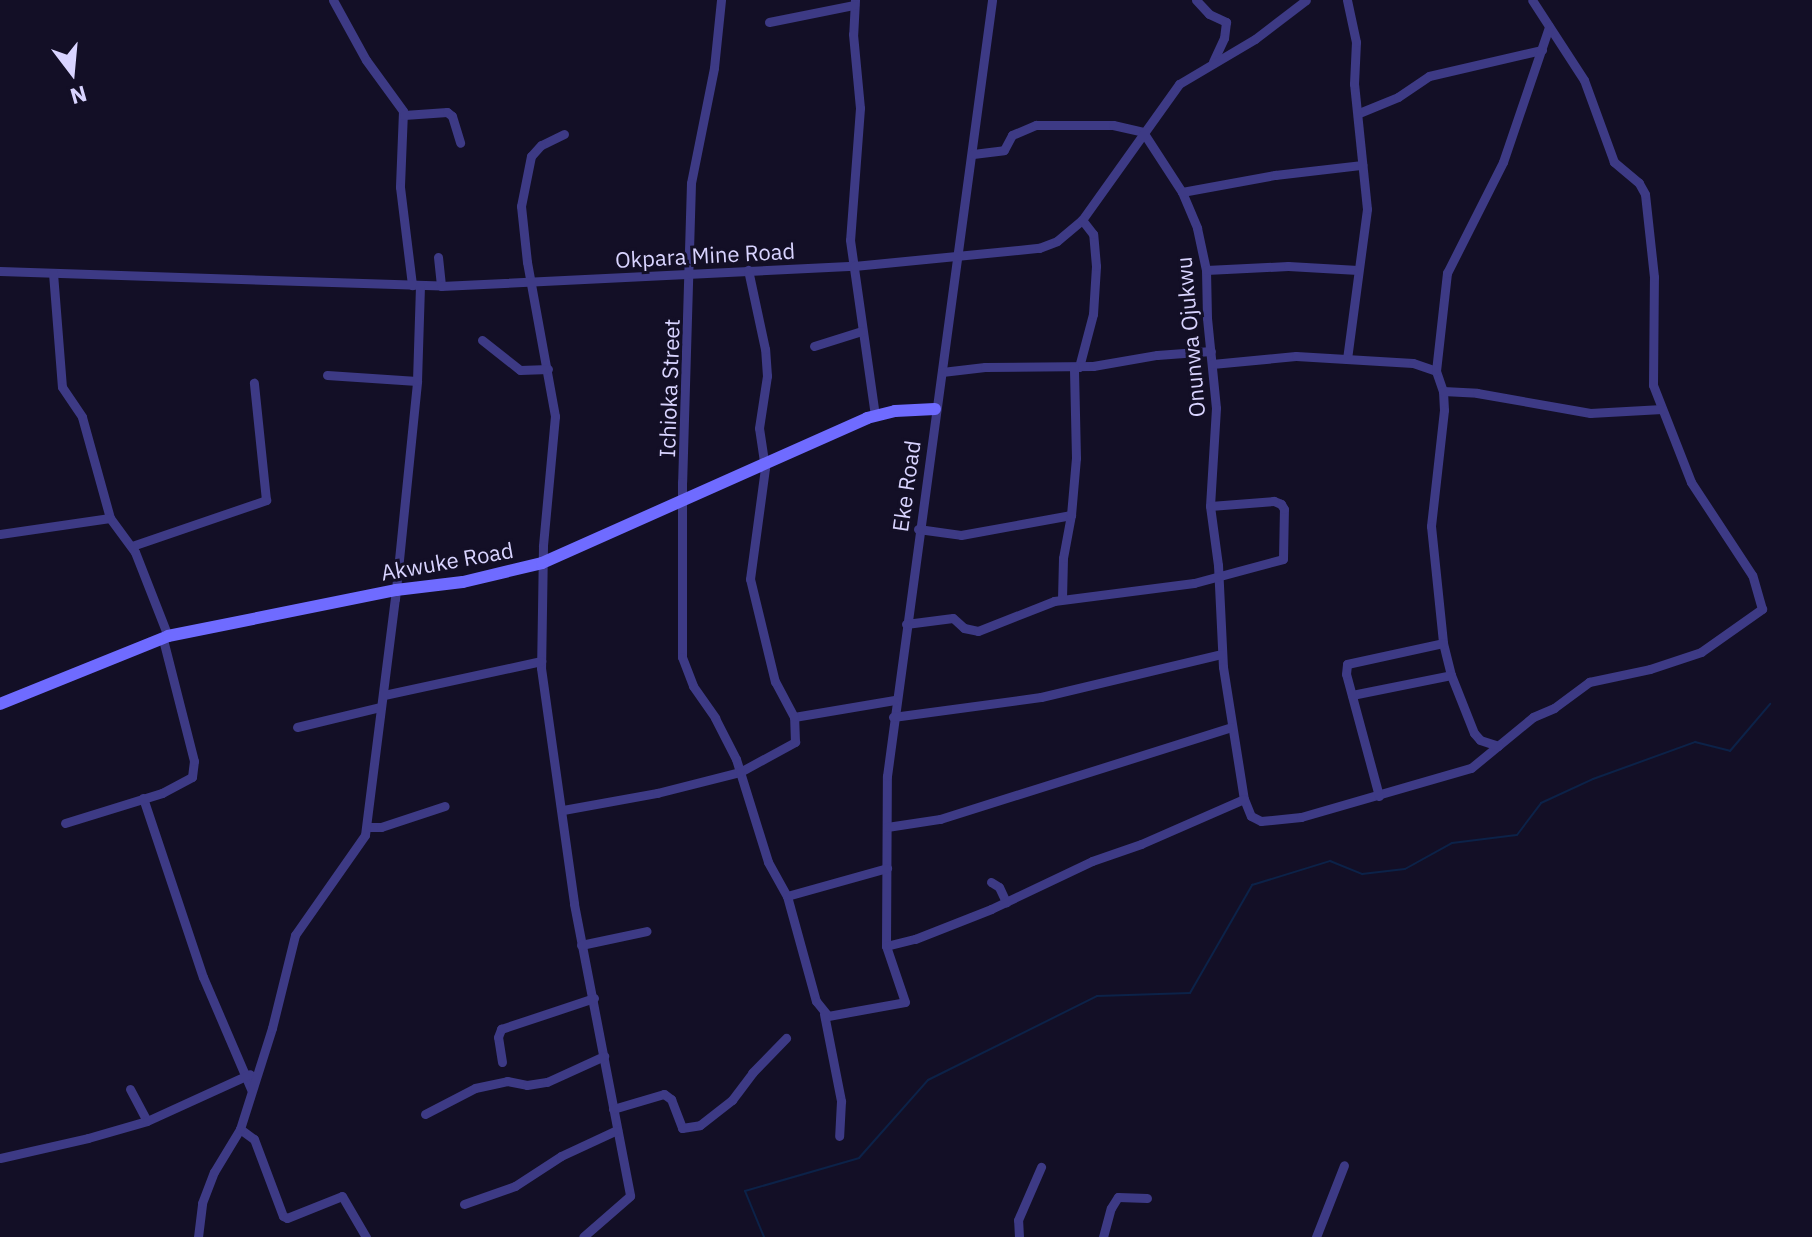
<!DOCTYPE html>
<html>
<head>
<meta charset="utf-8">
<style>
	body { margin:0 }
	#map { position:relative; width:1812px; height:1237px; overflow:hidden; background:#130f26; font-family:"IBM Plex Sans",sans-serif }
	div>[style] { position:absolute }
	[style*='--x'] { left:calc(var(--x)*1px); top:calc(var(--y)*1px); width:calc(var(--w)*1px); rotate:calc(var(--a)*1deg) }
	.stream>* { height:2px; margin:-1px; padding:0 1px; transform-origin:1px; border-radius:1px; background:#0c2248 }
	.minor>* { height:9px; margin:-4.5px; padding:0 4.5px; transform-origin:4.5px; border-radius:4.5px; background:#3d3a85 }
	.secondary>* { height:12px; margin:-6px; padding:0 6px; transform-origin:6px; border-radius:6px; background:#6f6bff }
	span { translate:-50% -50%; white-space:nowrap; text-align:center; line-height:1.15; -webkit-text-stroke:6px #130f26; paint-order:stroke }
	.street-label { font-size:22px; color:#d9d4ff }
	.north { position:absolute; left:32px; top:32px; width:80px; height:80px; -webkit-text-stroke:6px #130f26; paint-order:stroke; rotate:164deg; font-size:22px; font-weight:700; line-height:32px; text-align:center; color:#d9d4ff }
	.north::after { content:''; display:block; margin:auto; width:28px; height:36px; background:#d9d4ff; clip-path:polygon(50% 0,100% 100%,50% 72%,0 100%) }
</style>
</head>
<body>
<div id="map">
	<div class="stream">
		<div style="--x:764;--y:1237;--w:50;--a:-112.4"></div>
		<div style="--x:745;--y:1191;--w:119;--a:-16.1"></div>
		<div style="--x:859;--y:1158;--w:104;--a:-48.5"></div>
		<div style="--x:928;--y:1080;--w:189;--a:-26.4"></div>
		<div style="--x:1097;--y:996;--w:93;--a:-1.8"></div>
		<div style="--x:1190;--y:993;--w:125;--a:-60.1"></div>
		<div style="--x:1252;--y:885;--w:82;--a:-17.1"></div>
		<div style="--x:1330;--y:861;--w:35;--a:22"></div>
		<div style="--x:1362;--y:874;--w:43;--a:-6.6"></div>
		<div style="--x:1405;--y:869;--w:54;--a:-29"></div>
		<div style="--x:1452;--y:843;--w:65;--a:-7"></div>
		<div style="--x:1517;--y:835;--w:40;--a:-53"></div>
		<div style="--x:1541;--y:803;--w:57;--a:-24.8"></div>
		<div style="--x:1593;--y:779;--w:109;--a:-19.9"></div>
		<div style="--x:1695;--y:742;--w:36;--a:14"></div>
		<div style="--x:1730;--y:751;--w:62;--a:-49.6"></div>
	</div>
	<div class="minor">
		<div style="--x:333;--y:0;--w:68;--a:61.2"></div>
		<div style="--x:366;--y:60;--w:63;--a:54"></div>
		<div style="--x:403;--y:111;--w:76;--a:92.3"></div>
		<div style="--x:400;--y:187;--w:99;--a:83"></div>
		<div style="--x:721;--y:0;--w:68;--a:95.9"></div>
		<div style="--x:714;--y:68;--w:117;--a:101.3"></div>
		<div style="--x:691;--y:183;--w:299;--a:91.7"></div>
		<div style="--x:682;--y:482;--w:175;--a:90"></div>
		<div style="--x:682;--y:657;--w:31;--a:69"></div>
		<div style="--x:693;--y:686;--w:39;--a:55"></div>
		<div style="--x:715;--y:718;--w:46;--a:62.9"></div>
		<div style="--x:736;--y:759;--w:108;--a:72.7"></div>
		<div style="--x:768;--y:862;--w:39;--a:61"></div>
		<div style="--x:787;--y:896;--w:109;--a:74.6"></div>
		<div style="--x:816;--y:1001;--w:19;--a:51"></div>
		<div style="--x:828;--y:1016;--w:78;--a:-10.3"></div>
		<div style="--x:905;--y:1002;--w:59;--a:-108.7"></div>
		<div style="--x:886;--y:946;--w:170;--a:-89.7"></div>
		<div style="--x:887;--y:776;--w:783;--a:-82.29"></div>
		<div style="--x:855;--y:0;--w:34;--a:93"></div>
		<div style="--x:853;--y:34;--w:74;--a:84.6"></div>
		<div style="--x:860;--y:108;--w:132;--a:94.3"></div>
		<div style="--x:850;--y:240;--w:177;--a:81.9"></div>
		<div style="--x:1196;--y:0;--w:19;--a:47"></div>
		<div style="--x:1209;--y:14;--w:19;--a:25"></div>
		<div style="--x:1226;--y:22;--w:16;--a:97"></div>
		<div style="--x:1224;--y:38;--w:26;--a:115"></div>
		<div style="--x:769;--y:22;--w:87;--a:-11.3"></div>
		<div style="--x:1359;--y:113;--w:42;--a:-22.3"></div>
		<div style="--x:1398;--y:97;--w:37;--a:-34"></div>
		<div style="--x:1429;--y:76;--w:116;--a:-13"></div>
		<div style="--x:404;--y:115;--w:43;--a:-4"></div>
		<div style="--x:447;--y:112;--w:6;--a:39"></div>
		<div style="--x:452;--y:116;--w:28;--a:73"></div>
		<div style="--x:564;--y:134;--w:25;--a:154"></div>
		<div style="--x:541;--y:145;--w:15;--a:132"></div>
		<div style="--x:531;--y:156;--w:51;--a:101.3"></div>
		<div style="--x:521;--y:206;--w:56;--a:83.9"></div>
		<div style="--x:527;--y:262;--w:157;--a:79.7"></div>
		<div style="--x:555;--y:416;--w:131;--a:95.3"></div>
		<div style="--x:543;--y:546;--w:122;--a:90.9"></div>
		<div style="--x:541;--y:668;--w:238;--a:82"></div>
		<div style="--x:574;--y:904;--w:297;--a:79.1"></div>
		<div style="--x:630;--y:1196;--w:62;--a:138.9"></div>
		<div style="--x:973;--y:154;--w:31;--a:-7"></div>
		<div style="--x:1004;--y:150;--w:17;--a:-62"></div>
		<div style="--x:1012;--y:135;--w:26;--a:-23"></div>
		<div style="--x:1036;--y:125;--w:77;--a:0"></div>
		<div style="--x:1113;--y:125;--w:31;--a:13"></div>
		<div style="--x:1143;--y:132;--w:72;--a:57"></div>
		<div style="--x:1182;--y:192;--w:39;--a:67"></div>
		<div style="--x:1197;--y:228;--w:43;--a:77.9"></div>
		<div style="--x:1206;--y:270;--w:48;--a:88.8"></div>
		<div style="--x:1207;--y:318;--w:90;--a:84.3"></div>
		<div style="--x:1216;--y:408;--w:98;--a:93.5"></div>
		<div style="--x:1210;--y:506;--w:60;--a:82.3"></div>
		<div style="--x:1218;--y:565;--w:102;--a:87.2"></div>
		<div style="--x:1223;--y:667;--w:134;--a:81"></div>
		<div style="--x:1244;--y:799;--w:18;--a:68"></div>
		<div style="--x:1251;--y:816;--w:11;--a:27"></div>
		<div style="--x:1261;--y:821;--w:40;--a:-5.7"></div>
		<div style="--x:1301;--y:817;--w:177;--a:-16.1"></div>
		<div style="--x:1471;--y:768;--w:80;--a:-39.4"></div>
		<div style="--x:1533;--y:717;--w:23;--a:-23"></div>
		<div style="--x:1554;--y:708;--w:44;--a:-36.6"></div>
		<div style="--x:1589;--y:682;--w:62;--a:-12"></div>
		<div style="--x:1650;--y:669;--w:54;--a:-18.4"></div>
		<div style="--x:1701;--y:652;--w:75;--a:-35.2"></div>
		<div style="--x:1762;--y:609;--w:35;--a:-106"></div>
		<div style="--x:1752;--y:575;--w:111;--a:-123.3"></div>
		<div style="--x:1691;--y:482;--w:104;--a:-111.4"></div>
		<div style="--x:1653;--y:385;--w:108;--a:-89.5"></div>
		<div style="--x:1654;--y:277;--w:83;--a:-96.2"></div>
		<div style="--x:1645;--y:194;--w:13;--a:-119"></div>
		<div style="--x:1639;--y:183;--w:33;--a:-140"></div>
		<div style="--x:1614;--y:162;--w:87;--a:-110.1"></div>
		<div style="--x:1584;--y:80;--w:95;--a:-123"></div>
		<div style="--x:1182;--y:192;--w:95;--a:-10.4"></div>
		<div style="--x:1275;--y:175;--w:88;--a:-6.6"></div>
		<div style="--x:438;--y:257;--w:29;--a:84"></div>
		<div style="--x:1206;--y:270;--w:82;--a:-2.8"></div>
		<div style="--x:1288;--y:266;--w:70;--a:3.3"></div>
		<div style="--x:0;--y:271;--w:441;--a:1.9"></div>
		<div style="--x:441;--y:286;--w:413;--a:-2.8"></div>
		<div style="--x:854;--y:266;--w:186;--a:-5.6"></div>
		<div style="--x:1039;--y:248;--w:19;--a:-21"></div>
		<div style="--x:1057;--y:241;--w:33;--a:-40"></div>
		<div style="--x:1082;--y:220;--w:167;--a:-54.5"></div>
		<div style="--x:1179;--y:84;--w:88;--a:-30.6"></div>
		<div style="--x:1255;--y:39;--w:64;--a:-37.4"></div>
		<div style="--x:53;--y:273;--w:114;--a:85.5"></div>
		<div style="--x:62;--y:387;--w:36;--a:56"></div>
		<div style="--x:82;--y:417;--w:105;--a:74.5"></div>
		<div style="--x:110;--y:518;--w:42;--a:53.7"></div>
		<div style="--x:135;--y:552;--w:90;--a:68.6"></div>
		<div style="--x:482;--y:340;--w:48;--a:38.3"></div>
		<div style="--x:520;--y:370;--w:28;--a:-2"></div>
		<div style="--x:814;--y:346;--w:50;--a:-17.4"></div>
		<div style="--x:1347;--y:359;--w:151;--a:-82.4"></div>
		<div style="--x:1367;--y:209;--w:126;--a:-95.9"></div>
		<div style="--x:1354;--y:84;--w:42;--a:-87.3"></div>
		<div style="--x:1356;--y:42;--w:43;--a:-102.1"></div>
		<div style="--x:1212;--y:364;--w:84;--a:-5.4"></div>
		<div style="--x:1296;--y:356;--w:117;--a:3.4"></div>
		<div style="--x:1413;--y:363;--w:24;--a:19"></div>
		<div style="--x:1436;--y:371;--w:21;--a:71"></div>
		<div style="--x:1443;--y:391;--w:19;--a:87"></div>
		<div style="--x:1444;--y:410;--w:117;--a:96.4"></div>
		<div style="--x:1431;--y:526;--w:118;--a:84.1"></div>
		<div style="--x:1443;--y:643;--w:33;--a:76"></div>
		<div style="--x:1451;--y:675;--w:62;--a:68.4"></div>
		<div style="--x:1474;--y:733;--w:9;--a:49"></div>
		<div style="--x:1480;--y:740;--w:19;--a:18"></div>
		<div style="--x:1079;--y:367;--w:55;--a:-75.2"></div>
		<div style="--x:1093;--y:314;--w:48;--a:-86.4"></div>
		<div style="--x:1096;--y:266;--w:32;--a:-95"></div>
		<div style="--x:1093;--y:234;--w:18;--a:-128"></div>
		<div style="--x:1436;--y:371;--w:99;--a:-83.6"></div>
		<div style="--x:1447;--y:273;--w:124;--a:-63.2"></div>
		<div style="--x:1503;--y:162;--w:143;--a:-71.2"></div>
		<div style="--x:942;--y:372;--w:43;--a:-6.6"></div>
		<div style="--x:985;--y:367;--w:108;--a:-0.5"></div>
		<div style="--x:1093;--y:366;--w:65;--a:-9.8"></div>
		<div style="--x:1157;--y:355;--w:54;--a:-4.2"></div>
		<div style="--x:327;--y:375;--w:90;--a:3.8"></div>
		<div style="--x:1443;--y:391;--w:34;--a:3"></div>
		<div style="--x:1477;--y:393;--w:115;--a:10"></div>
		<div style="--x:1590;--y:413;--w:72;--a:-3.2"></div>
		<div style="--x:918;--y:529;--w:43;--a:7.9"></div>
		<div style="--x:961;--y:535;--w:112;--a:-10.3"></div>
		<div style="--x:0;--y:534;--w:111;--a:-8.3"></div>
		<div style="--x:132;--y:546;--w:142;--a:-18.9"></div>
		<div style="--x:266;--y:500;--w:118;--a:-95.9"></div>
		<div style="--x:1062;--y:599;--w:41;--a:-88.6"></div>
		<div style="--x:1063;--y:558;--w:44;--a:-79.5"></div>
		<div style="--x:1071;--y:515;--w:57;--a:-85"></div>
		<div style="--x:1076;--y:458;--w:91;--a:-91.3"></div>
		<div style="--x:906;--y:624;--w:47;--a:-7.3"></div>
		<div style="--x:953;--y:618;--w:15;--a:42"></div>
		<div style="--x:964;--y:628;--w:14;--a:12"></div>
		<div style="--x:978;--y:631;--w:82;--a:-21.5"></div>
		<div style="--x:1054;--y:601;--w:141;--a:-7.3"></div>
		<div style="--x:1194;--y:583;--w:92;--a:-15.1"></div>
		<div style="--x:1283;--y:559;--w:50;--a:-88.9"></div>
		<div style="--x:1284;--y:509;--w:6;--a:-121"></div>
		<div style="--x:1281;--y:504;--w:8;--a:-157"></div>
		<div style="--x:1274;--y:501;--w:64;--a:175.5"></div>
		<div style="--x:384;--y:695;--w:161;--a:-12.2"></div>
		<div style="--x:1352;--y:695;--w:101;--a:-11.4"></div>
		<div style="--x:794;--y:717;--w:102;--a:-9.6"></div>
		<div style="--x:893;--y:717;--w:149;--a:-7.7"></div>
		<div style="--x:1041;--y:697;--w:185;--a:-13.4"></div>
		<div style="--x:297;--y:727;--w:85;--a:-13.5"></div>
		<div style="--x:1379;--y:796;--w:126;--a:-105.1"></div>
		<div style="--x:1346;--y:674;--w:10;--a:-84"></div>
		<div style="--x:1347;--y:664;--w:98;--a:-12.3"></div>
		<div style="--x:143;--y:798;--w:189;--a:71.5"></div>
		<div style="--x:203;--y:977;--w:122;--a:66.8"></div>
		<div style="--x:563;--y:810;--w:96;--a:-10.3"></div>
		<div style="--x:657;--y:793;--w:86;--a:-14.2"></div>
		<div style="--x:740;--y:772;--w:63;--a:-28.6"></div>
		<div style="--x:795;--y:742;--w:25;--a:-92"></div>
		<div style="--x:794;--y:717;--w:40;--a:-118"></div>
		<div style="--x:775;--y:682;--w:106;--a:-103.6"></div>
		<div style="--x:750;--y:579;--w:112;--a:-82.3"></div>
		<div style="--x:765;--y:468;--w:40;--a:-98.5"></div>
		<div style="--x:759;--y:428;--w:53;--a:-81.3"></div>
		<div style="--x:767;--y:376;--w:27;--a:-94"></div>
		<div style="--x:765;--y:349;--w:81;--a:-102.1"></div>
		<div style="--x:65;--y:823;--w:102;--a:-17.2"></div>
		<div style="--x:162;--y:793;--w:34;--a:-28"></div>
		<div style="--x:192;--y:777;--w:16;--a:-83"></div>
		<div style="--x:194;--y:761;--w:126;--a:-104.3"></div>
		<div style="--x:367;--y:827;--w:14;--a:0"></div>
		<div style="--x:381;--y:827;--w:67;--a:-18.2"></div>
		<div style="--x:887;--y:827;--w:54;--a:-8.6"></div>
		<div style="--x:940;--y:819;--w:305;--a:-17.5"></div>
		<div style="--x:991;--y:882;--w:9;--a:32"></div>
		<div style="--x:999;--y:887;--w:17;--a:65"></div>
		<div style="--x:787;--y:896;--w:104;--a:-15.6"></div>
		<div style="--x:581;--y:945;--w:67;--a:-12"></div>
		<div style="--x:886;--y:946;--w:30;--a:-14"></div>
		<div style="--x:915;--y:939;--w:82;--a:-21.5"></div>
		<div style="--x:991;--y:909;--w:112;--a:-25.4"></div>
		<div style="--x:1092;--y:861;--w:52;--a:-19.1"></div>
		<div style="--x:1141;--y:844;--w:112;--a:-23.6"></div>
		<div style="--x:824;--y:1014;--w:89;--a:78.9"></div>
		<div style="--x:841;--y:1101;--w:35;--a:93"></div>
		<div style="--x:502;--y:1062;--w:25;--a:-99"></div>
		<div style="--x:498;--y:1037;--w:9;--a:-69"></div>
		<div style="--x:501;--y:1029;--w:98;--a:-18.4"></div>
		<div style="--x:130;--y:1089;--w:36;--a:62"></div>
		<div style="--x:613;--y:1109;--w:53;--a:-16.4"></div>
		<div style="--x:664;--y:1094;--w:9;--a:36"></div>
		<div style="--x:671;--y:1099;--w:31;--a:69"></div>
		<div style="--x:682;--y:1128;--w:18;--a:-9"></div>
		<div style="--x:700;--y:1125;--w:41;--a:-38"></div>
		<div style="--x:732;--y:1100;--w:34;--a:-53"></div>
		<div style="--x:752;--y:1073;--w:49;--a:-45.8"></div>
		<div style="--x:425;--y:1114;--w:56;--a:-27.5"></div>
		<div style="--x:475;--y:1088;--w:33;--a:-12"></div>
		<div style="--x:507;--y:1081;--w:20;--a:11"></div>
		<div style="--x:527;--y:1085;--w:20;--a:-9"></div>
		<div style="--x:547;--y:1082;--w:63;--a:-24.5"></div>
		<div style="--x:240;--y:1129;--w:17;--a:36"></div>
		<div style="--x:254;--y:1139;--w:82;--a:69.4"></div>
		<div style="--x:283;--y:1216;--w:4;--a:27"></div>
		<div style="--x:287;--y:1218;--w:59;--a:-21.8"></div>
		<div style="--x:342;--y:1196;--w:48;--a:59.7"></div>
		<div style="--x:0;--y:1158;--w:90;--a:-12.8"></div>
		<div style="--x:88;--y:1138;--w:61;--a:-16.1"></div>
		<div style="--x:147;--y:1121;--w:113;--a:-24.5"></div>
		<div style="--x:464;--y:1204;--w:54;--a:-19.4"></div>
		<div style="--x:515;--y:1186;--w:55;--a:-33.1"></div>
		<div style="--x:561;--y:1156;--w:62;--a:-24.9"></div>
		<div style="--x:198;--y:1237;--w:34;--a:-83"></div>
		<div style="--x:202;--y:1203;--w:33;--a:-69"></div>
		<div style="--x:214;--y:1172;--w:50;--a:-58.8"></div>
		<div style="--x:240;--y:1129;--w:106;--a:-72.4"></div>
		<div style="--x:272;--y:1028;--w:96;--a:-76.1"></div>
		<div style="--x:295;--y:935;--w:122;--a:-55"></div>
		<div style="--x:365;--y:835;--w:238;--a:-82.8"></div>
		<div style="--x:395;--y:599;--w:219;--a:-84.2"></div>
		<div style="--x:417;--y:381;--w:96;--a:-88.2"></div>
		<div style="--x:1019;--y:1237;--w:17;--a:-93"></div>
		<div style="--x:1018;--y:1220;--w:58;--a:-66.5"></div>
		<div style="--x:1103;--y:1237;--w:30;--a:-75"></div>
		<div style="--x:1111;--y:1208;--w:13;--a:-58"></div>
		<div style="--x:1118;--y:1197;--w:29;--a:2"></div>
		<div style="--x:1316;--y:1237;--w:77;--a:-68.7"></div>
	</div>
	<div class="secondary">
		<div style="--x:0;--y:704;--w:181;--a:-22"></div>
		<div style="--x:168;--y:636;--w:233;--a:-11.4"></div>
		<div style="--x:396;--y:590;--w:67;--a:-6.8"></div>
		<div style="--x:463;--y:582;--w:81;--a:-13.5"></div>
		<div style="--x:542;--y:563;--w:356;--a:-24"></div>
		<div style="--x:867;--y:418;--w:29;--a:-14"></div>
		<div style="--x:895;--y:411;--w:40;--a:-2.9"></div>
	</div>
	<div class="street-label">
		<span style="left:705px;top:255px;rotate:-3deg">Okpara Mine Road</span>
		<span style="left:1190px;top:337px;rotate:-95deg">Onunwa Ojukwu</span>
		<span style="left:669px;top:388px;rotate:-88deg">Ichioka Street</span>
		<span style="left:906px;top:486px;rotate:-82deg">Eke Road</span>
		<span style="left:447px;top:561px;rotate:-10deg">Akwuke Road</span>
	</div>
	<div class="north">N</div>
</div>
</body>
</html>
